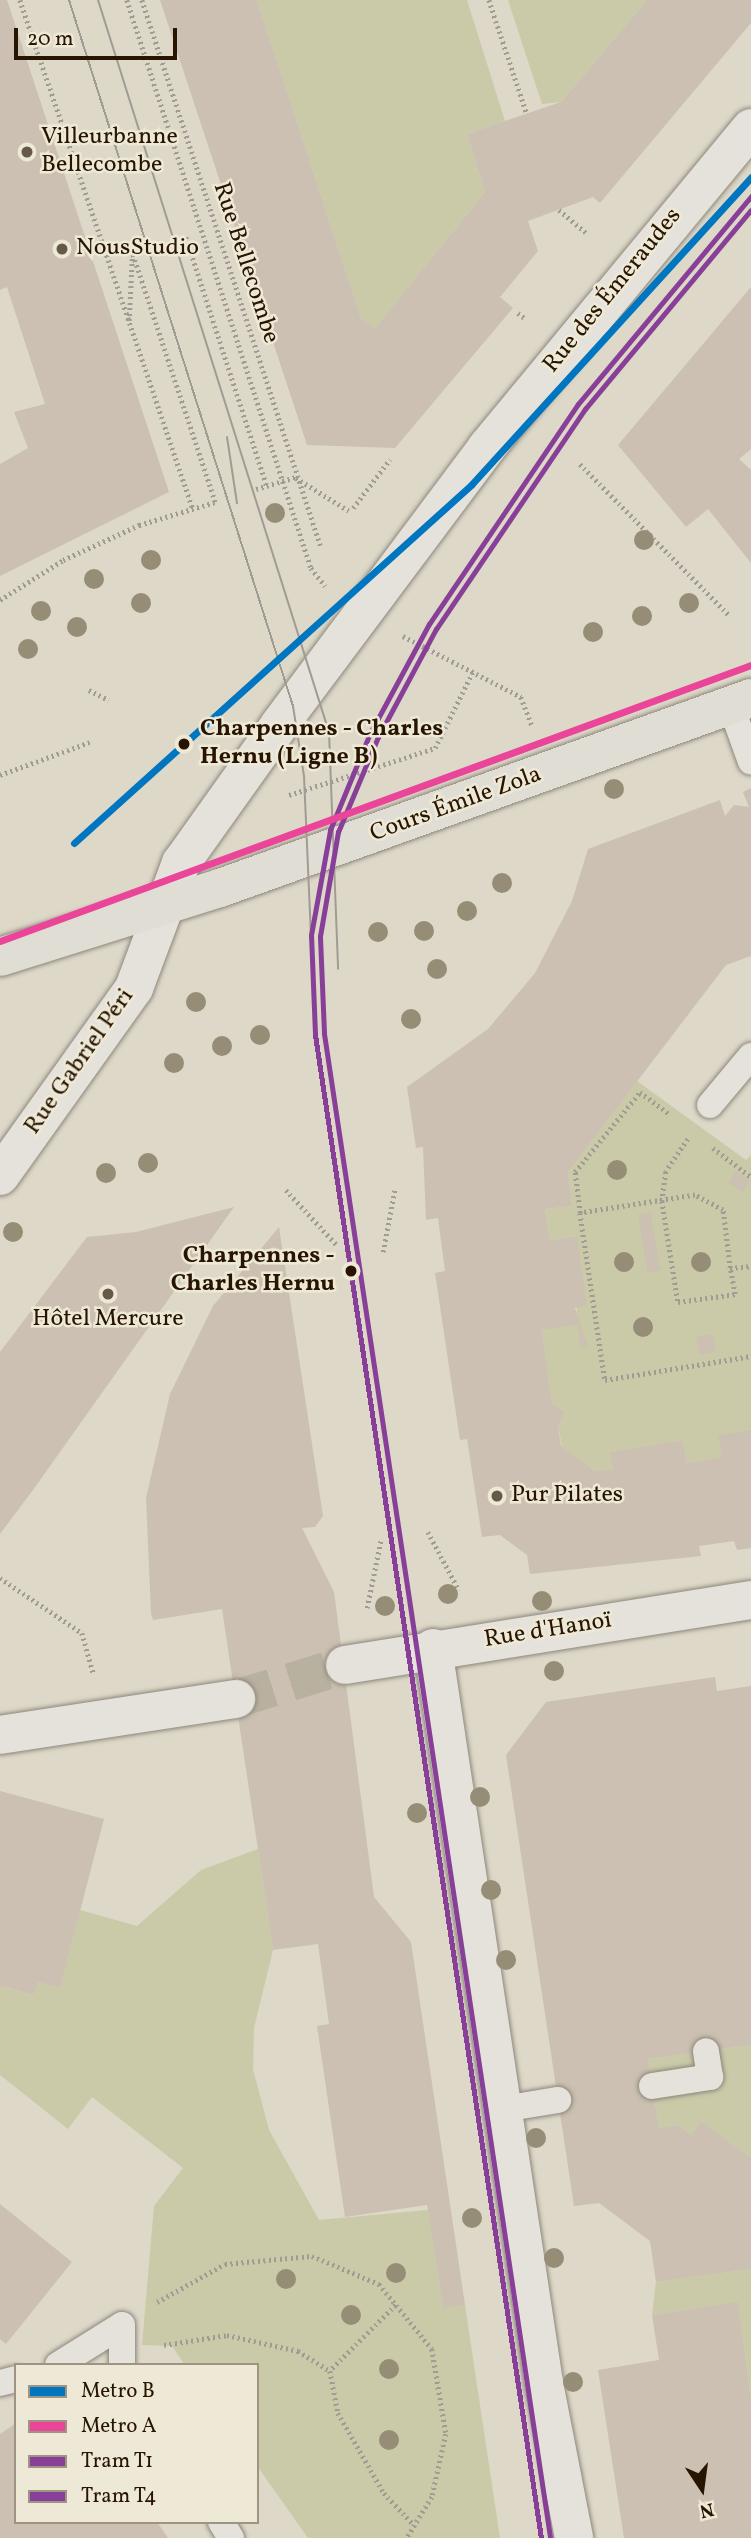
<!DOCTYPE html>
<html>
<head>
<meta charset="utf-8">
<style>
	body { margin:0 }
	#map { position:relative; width:751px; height:2538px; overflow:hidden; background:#ddd8c8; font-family:Vollkorn,serif }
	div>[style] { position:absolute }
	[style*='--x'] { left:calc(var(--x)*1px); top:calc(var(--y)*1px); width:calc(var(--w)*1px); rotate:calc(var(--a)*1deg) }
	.green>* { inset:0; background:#cacaa8 }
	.building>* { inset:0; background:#cbc0b1; transform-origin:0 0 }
	.street-tunnel>* { height:38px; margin-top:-19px; transform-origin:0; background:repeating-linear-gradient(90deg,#b9b1a0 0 38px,transparent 0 57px) }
	.path>* { height:4.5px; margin-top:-2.25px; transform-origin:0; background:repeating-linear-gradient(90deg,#a09c94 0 2px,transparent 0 5.5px) }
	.roads { filter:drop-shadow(0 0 2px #8d877c) drop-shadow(0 0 2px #8d877c) }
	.lane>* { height:26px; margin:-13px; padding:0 13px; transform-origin:13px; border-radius:13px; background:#e5e2db }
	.street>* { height:38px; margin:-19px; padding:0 19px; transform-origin:19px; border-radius:19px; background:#e5e2db }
	.secondary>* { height:38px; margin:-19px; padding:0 19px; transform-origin:19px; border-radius:19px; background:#e5e2db }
	.primary>* { height:38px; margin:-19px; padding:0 19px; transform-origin:19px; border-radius:19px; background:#e0ddd4 }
	.tram>* { height:2px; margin:-1px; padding:0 1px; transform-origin:1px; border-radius:1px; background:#a09c94 }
	.tram-1>* { height:5px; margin:-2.5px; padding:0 2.5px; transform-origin:2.5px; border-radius:2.5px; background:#873f98 }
	.tram-2>* { height:5px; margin:-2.5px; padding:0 2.5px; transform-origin:2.5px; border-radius:2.5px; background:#873f98 }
	.metro-1>* { height:7px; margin:-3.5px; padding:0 3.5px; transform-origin:3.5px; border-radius:3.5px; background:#0076c0 }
	.metro-2>* { height:7px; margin:-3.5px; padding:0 3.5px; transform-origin:3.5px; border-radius:3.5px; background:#eb4599 }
	.trees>* { width:20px; height:20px; margin:-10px; border-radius:50%; background:#968d76 }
	.dots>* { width:19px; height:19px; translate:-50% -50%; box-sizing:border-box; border:4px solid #eee9d6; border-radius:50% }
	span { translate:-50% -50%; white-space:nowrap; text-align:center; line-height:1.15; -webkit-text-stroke:5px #eee9d6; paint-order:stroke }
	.poi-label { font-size:24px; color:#281501 }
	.left { translate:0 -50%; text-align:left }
	.street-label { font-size:24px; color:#281501 }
	.stop-label { font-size:24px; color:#281501; font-weight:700 }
	.right { translate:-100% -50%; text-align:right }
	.legend { position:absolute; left:14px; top:2363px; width:245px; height:161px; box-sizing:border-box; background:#eee9d6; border:2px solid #9f9481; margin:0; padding:9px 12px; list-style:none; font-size:21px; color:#281501 }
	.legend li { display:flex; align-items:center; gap:14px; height:35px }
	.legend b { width:35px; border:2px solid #9f9481 }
	.north { position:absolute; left:667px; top:2454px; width:70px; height:70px; -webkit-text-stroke:5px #eee9d6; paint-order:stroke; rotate:167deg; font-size:19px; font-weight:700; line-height:28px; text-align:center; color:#281501 }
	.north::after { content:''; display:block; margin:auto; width:24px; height:32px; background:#281501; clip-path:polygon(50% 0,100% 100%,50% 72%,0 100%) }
	.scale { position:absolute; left:14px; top:28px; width:163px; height:32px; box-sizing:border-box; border:4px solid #281501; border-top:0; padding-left:9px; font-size:21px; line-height:24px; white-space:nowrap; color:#281501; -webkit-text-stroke:5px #eee9d6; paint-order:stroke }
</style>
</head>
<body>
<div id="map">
	<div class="green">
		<div style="clip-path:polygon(257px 0,467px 0,505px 121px,467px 134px,485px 192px,375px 328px,361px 318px)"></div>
		<div style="clip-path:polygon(508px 0,647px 0,561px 102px,542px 104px)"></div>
		<div style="clip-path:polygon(637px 1081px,746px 1160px,751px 1155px,751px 1430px,722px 1457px,687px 1463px,683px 1440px,611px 1452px,613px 1469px,595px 1471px,562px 1447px,558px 1426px,565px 1412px,552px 1403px,542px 1330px,577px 1325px,576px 1236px,550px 1240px,545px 1209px,572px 1206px,568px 1172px)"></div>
		<div style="clip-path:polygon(258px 1849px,273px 1950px,254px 2028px,253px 2069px,269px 2130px,319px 2220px,428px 2210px,443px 2307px,465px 2305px,500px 2538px,308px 2538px,257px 2466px,257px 2365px,185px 2365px,172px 2346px,142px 2345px,154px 2206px,183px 2168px,92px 2097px,68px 2129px,0 2075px,0 1986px,34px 1995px,38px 1982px,60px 1988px,80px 1910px,137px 1926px,201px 1870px)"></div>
		<div style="clip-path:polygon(751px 2045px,751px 2158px,701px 2121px,691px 2135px,678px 2125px,659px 2128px,648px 2059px)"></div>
		<div style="clip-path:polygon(751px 2269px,751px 2396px,738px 2303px,652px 2315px,656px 2282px)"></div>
	</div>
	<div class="building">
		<div style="clip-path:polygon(0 0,7px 0,169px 492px,0 576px,0 464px,28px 448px,14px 412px,45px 404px,7px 287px,0 290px)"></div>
		<div style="clip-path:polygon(160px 0,257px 0,361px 318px,375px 328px,485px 192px,467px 134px,561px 102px,647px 0,751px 0,751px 23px,600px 203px,593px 197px,528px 221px,538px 251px,500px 297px,513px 308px,395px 448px,307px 445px)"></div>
		<div style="clip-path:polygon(751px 287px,751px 449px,739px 459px,751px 470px,751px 563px,708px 509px,686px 527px,618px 445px)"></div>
		<div style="clip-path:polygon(751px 788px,751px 956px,726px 965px,568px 1172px,572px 1206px,545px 1209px,550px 1240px,577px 1236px,587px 1306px,575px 1308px,588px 1346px,580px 1347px,578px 1325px,542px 1330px,552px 1403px,565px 1412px,558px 1426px,561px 1446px,595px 1471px,613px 1469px,610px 1452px,683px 1440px,687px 1463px,722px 1457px,718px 1435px,751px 1430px,751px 1548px,737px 1550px,734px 1541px,699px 1546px,701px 1556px,530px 1574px,527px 1555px,500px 1535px,482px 1537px,467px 1439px,460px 1440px,435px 1273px,445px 1271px,438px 1218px,426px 1220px,423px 1147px,416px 1148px,407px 1087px,488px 1029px,535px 973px,572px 901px,588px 849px,720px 800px,725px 816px,734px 805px,749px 807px,743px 792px)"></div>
		<div style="left:736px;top:1171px;width:17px;height:14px;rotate:33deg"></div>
		<div style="clip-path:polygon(234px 1207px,33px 1490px,0 1534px,0 1352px,87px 1237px,136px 1232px)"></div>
		<div style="left:651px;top:1212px;width:59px;height:13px;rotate:81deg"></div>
		<div style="clip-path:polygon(279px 1227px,323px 1516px,315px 1527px,302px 1528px,334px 1592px,374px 1897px,411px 1942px,465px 2305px,443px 2308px,427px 2205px,345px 2217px,317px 2026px,329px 2024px,318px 1944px,273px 1950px,222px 1609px,153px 1620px,151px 1613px,146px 1498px,170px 1394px,213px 1306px)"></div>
		<div style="left:713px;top:1334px;width:18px;height:17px;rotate:81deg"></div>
		<div style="clip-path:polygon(715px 1677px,717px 1691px,751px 1686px,751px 2045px,648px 2059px,659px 2128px,678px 2125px,691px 2135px,701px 2121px,751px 2158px,751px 2269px,656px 2282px,650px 2241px,599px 2203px,574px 2206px,506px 1755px,546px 1702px)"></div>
		<div style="clip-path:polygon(0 1791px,104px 1819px,60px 1988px,38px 1982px,34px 1995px,0 1986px)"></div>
		<div style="clip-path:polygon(0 2204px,72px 2262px,6px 2344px,0 2339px)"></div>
		<div style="clip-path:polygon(738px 2302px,751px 2396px,751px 2538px,624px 2538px,598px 2370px,659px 2360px,652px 2315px)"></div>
		<div style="clip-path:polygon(16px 2423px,16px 2522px,157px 2522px,168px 2538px,0 2538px,0 2434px)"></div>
	</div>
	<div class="street-tunnel">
		<div style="--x:236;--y:1699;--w:114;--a:-17.3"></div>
	</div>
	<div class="path">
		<div style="--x:20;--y:0;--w:538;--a:71.23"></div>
		<div style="--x:127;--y:0;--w:597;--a:72.05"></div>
		<div style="--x:311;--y:568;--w:23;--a:52"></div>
		<div style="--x:142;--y:0;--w:576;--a:71.88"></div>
		<div style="--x:489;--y:0;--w:120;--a:71.6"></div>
		<div style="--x:559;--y:210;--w:35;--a:40"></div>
		<div style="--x:186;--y:237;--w:263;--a:72"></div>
		<div style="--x:518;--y:313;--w:10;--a:37"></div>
		<div style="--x:129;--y:321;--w:64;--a:-87.3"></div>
		<div style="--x:580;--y:464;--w:214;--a:45.4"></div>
		<div style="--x:296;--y:478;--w:62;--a:31.9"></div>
		<div style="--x:256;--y:489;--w:42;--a:-16.7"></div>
		<div style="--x:353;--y:508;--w:61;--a:-52.9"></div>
		<div style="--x:0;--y:600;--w:75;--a:-32.4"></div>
		<div style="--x:63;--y:560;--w:84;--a:-24.7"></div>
		<div style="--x:139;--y:525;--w:79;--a:-16.8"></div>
		<div style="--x:215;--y:502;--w:262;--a:-108.4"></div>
		<div style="--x:403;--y:636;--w:133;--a:27.3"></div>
		<div style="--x:521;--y:697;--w:30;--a:69"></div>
		<div style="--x:89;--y:690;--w:22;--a:27"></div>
		<div style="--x:0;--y:775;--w:96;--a:-20.1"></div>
		<div style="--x:289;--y:795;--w:153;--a:-17.8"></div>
		<div style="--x:435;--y:748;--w:86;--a:-63.7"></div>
		<div style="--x:688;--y:1139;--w:40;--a:124"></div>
		<div style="--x:666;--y:1172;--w:29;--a:98"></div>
		<div style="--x:662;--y:1201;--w:102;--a:81"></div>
		<div style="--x:678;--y:1302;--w:58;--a:-8"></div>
		<div style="--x:735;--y:1294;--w:26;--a:-101"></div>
		<div style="--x:730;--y:1268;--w:21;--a:-5"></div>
		<div style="--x:713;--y:1148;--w:48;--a:37.3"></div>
		<div style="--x:286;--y:1190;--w:74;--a:47.2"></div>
		<div style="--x:580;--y:1213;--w:41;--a:-97"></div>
		<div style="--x:575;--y:1172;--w:103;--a:-50.9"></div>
		<div style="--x:640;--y:1092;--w:38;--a:37"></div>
		<div style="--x:383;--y:1252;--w:65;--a:-79.4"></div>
		<div style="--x:730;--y:1268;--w:58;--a:-96.9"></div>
		<div style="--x:723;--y:1210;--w:32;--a:-152"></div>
		<div style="--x:695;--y:1195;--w:116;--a:171.1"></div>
		<div style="--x:580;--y:1213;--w:169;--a:81.5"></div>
		<div style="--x:605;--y:1380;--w:148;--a:-9.3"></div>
		<div style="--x:428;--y:1532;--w:66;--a:61.9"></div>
		<div style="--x:0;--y:1578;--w:99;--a:33.9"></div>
		<div style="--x:82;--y:1633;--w:41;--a:74.2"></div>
		<div style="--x:367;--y:1608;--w:70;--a:-78.5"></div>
		<div style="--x:157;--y:2302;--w:78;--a:-29.2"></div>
		<div style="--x:225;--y:2264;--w:87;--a:-5.3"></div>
		<div style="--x:312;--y:2256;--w:73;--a:22.7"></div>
		<div style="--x:379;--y:2284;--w:84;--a:50.8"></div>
		<div style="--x:432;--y:2349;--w:86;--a:80.6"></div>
		<div style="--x:446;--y:2434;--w:65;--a:102.5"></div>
		<div style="--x:432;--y:2497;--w:48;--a:121.4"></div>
		<div style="--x:396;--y:2305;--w:93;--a:135"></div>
		<div style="--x:330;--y:2371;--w:43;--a:79.2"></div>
		<div style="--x:338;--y:2413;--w:92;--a:60.1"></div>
		<div style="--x:384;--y:2493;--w:44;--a:46.8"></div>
		<div style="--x:164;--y:2345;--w:64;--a:-9"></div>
		<div style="--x:227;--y:2335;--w:73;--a:12.7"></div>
		<div style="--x:298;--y:2351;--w:38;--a:32"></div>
	</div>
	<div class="roads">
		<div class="lane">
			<div style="--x:731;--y:706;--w:59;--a:70.3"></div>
			<div style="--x:710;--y:1105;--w:64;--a:-50.1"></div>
			<div style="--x:652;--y:2086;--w:59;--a:-8.8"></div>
			<div style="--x:710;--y:2077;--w:26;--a:-99"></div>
			<div style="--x:503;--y:2109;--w:56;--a:-9.3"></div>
			<div style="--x:58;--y:2365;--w:75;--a:-32"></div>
			<div style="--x:122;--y:2365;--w:40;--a:-90"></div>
			<div style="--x:0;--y:2383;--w:16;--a:-14"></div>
			<div style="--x:221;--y:2522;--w:19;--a:58"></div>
		</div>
		<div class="street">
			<div style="--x:433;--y:1648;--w:743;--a:81.41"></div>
			<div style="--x:544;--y:2383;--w:158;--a:79"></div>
			<div style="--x:345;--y:1665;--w:411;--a:-9.1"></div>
			<div style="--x:0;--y:1735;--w:239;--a:-8.7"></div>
		</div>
		<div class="secondary">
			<div style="--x:0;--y:1176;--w:231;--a:-54.5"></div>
			<div style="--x:134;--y:988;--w:134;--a:-69.4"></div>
			<div style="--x:181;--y:863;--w:171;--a:-54.5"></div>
			<div style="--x:280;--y:724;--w:346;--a:-53.2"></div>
			<div style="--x:487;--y:447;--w:414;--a:-50.4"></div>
		</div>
		<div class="primary">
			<div style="--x:0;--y:957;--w:231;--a:-17.4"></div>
			<div style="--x:220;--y:888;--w:564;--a:-19.69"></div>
		</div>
	</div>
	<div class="tram">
		<div style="--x:69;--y:0;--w:741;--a:72.4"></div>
		<div style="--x:293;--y:706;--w:71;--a:81.1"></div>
		<div style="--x:304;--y:776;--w:159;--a:87.5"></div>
		<div style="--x:98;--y:0;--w:768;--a:72.49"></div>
		<div style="--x:329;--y:732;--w:237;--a:87.8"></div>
		<div style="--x:227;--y:437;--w:67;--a:81.4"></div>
	</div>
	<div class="tram-1">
		<div style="--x:541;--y:2538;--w:1521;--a:-98.55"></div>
		<div style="--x:315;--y:1034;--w:99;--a:-92.3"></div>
		<div style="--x:311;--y:935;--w:107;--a:-79.7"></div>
		<div style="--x:330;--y:830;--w:105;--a:-67.6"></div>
		<div style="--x:370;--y:733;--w:124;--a:-61.6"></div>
		<div style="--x:429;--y:624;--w:266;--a:-55.9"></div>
		<div style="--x:578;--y:404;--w:271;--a:-50.2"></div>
	</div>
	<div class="tram-2">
		<div style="--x:550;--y:2537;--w:1521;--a:-98.55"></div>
		<div style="--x:324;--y:1033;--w:97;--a:-92.4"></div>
		<div style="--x:320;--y:936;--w:106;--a:-80.2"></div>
		<div style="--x:338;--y:832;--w:103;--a:-67.2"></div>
		<div style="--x:378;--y:737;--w:123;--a:-61.8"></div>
		<div style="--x:436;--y:629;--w:266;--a:-55.9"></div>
		<div style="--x:585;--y:409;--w:259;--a:-50.2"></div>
	</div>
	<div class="metro-1">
		<div style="--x:74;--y:843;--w:535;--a:-42.04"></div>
		<div style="--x:471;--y:485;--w:416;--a:-47.7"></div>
	</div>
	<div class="metro-2">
		<div style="--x:0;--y:941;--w:800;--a:-20.18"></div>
	</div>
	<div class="trees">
		<div style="left:275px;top:513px"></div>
		<div style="left:644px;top:540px"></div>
		<div style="left:151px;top:560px"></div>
		<div style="left:94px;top:579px"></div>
		<div style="left:141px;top:603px"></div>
		<div style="left:689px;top:603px"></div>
		<div style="left:41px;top:611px"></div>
		<div style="left:642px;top:616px"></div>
		<div style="left:77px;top:627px"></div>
		<div style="left:593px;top:632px"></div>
		<div style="left:28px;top:649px"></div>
		<div style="left:614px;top:789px"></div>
		<div style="left:502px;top:883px"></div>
		<div style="left:467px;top:911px"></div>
		<div style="left:424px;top:931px"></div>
		<div style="left:378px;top:932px"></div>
		<div style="left:437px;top:969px"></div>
		<div style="left:196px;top:1002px"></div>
		<div style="left:411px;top:1019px"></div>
		<div style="left:260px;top:1035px"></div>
		<div style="left:222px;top:1046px"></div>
		<div style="left:174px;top:1063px"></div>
		<div style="left:148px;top:1163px"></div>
		<div style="left:617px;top:1170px"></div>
		<div style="left:106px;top:1173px"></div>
		<div style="left:13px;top:1232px"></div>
		<div style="left:624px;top:1262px"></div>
		<div style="left:701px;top:1262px"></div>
		<div style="left:643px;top:1327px"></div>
		<div style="left:448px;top:1594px"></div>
		<div style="left:542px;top:1601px"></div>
		<div style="left:385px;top:1606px"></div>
		<div style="left:554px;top:1671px"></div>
		<div style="left:480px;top:1797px"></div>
		<div style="left:417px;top:1813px"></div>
		<div style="left:491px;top:1890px"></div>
		<div style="left:506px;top:1960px"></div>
		<div style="left:536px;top:2138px"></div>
		<div style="left:472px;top:2218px"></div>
		<div style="left:554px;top:2258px"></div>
		<div style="left:396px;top:2273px"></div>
		<div style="left:286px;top:2279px"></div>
		<div style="left:351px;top:2315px"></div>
		<div style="left:389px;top:2369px"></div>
		<div style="left:573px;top:2382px"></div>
		<div style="left:389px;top:2440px"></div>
	</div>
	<div class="dots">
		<div style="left:27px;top:152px;background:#675947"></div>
		<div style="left:62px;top:249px;background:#675947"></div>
		<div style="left:184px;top:744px;background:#281501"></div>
		<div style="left:351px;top:1271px;background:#281501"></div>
		<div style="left:108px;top:1294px;background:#675947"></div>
		<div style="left:497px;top:1496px;background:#675947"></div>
	</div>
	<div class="poi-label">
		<span class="left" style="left:41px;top:152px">Villeurbanne<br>Bellecombe</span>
		<span class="left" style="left:76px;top:249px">NousStudio</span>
		<span style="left:108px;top:1320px">Hôtel Mercure</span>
		<span class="left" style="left:511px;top:1496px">Pur Pilates</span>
	</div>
	<div class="street-label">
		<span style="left:245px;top:263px;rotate:72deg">Rue Bellecombe</span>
		<span style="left:613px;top:291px;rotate:-51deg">Rue des Émeraudes</span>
		<span style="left:456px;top:805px;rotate:-20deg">Cours Émile Zola</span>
		<span style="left:80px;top:1062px;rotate:-55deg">Rue Gabriel Péri</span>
		<span style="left:548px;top:1631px;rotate:-9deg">Rue d'Hanoï</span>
	</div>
	<div class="stop-label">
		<span class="left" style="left:200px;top:744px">Charpennes - Charles<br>Hernu (Ligne B)</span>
		<span class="right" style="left:335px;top:1271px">Charpennes -<br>Charles Hernu</span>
	</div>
	<ul class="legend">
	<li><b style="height:9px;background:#0076c0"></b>Metro B</li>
	<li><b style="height:9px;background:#eb4599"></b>Metro A</li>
	<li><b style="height:9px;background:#873f98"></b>Tram T1</li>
	<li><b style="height:9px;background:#873f98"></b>Tram T4</li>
	</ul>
	<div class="north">N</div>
	<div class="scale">20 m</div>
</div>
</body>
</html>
